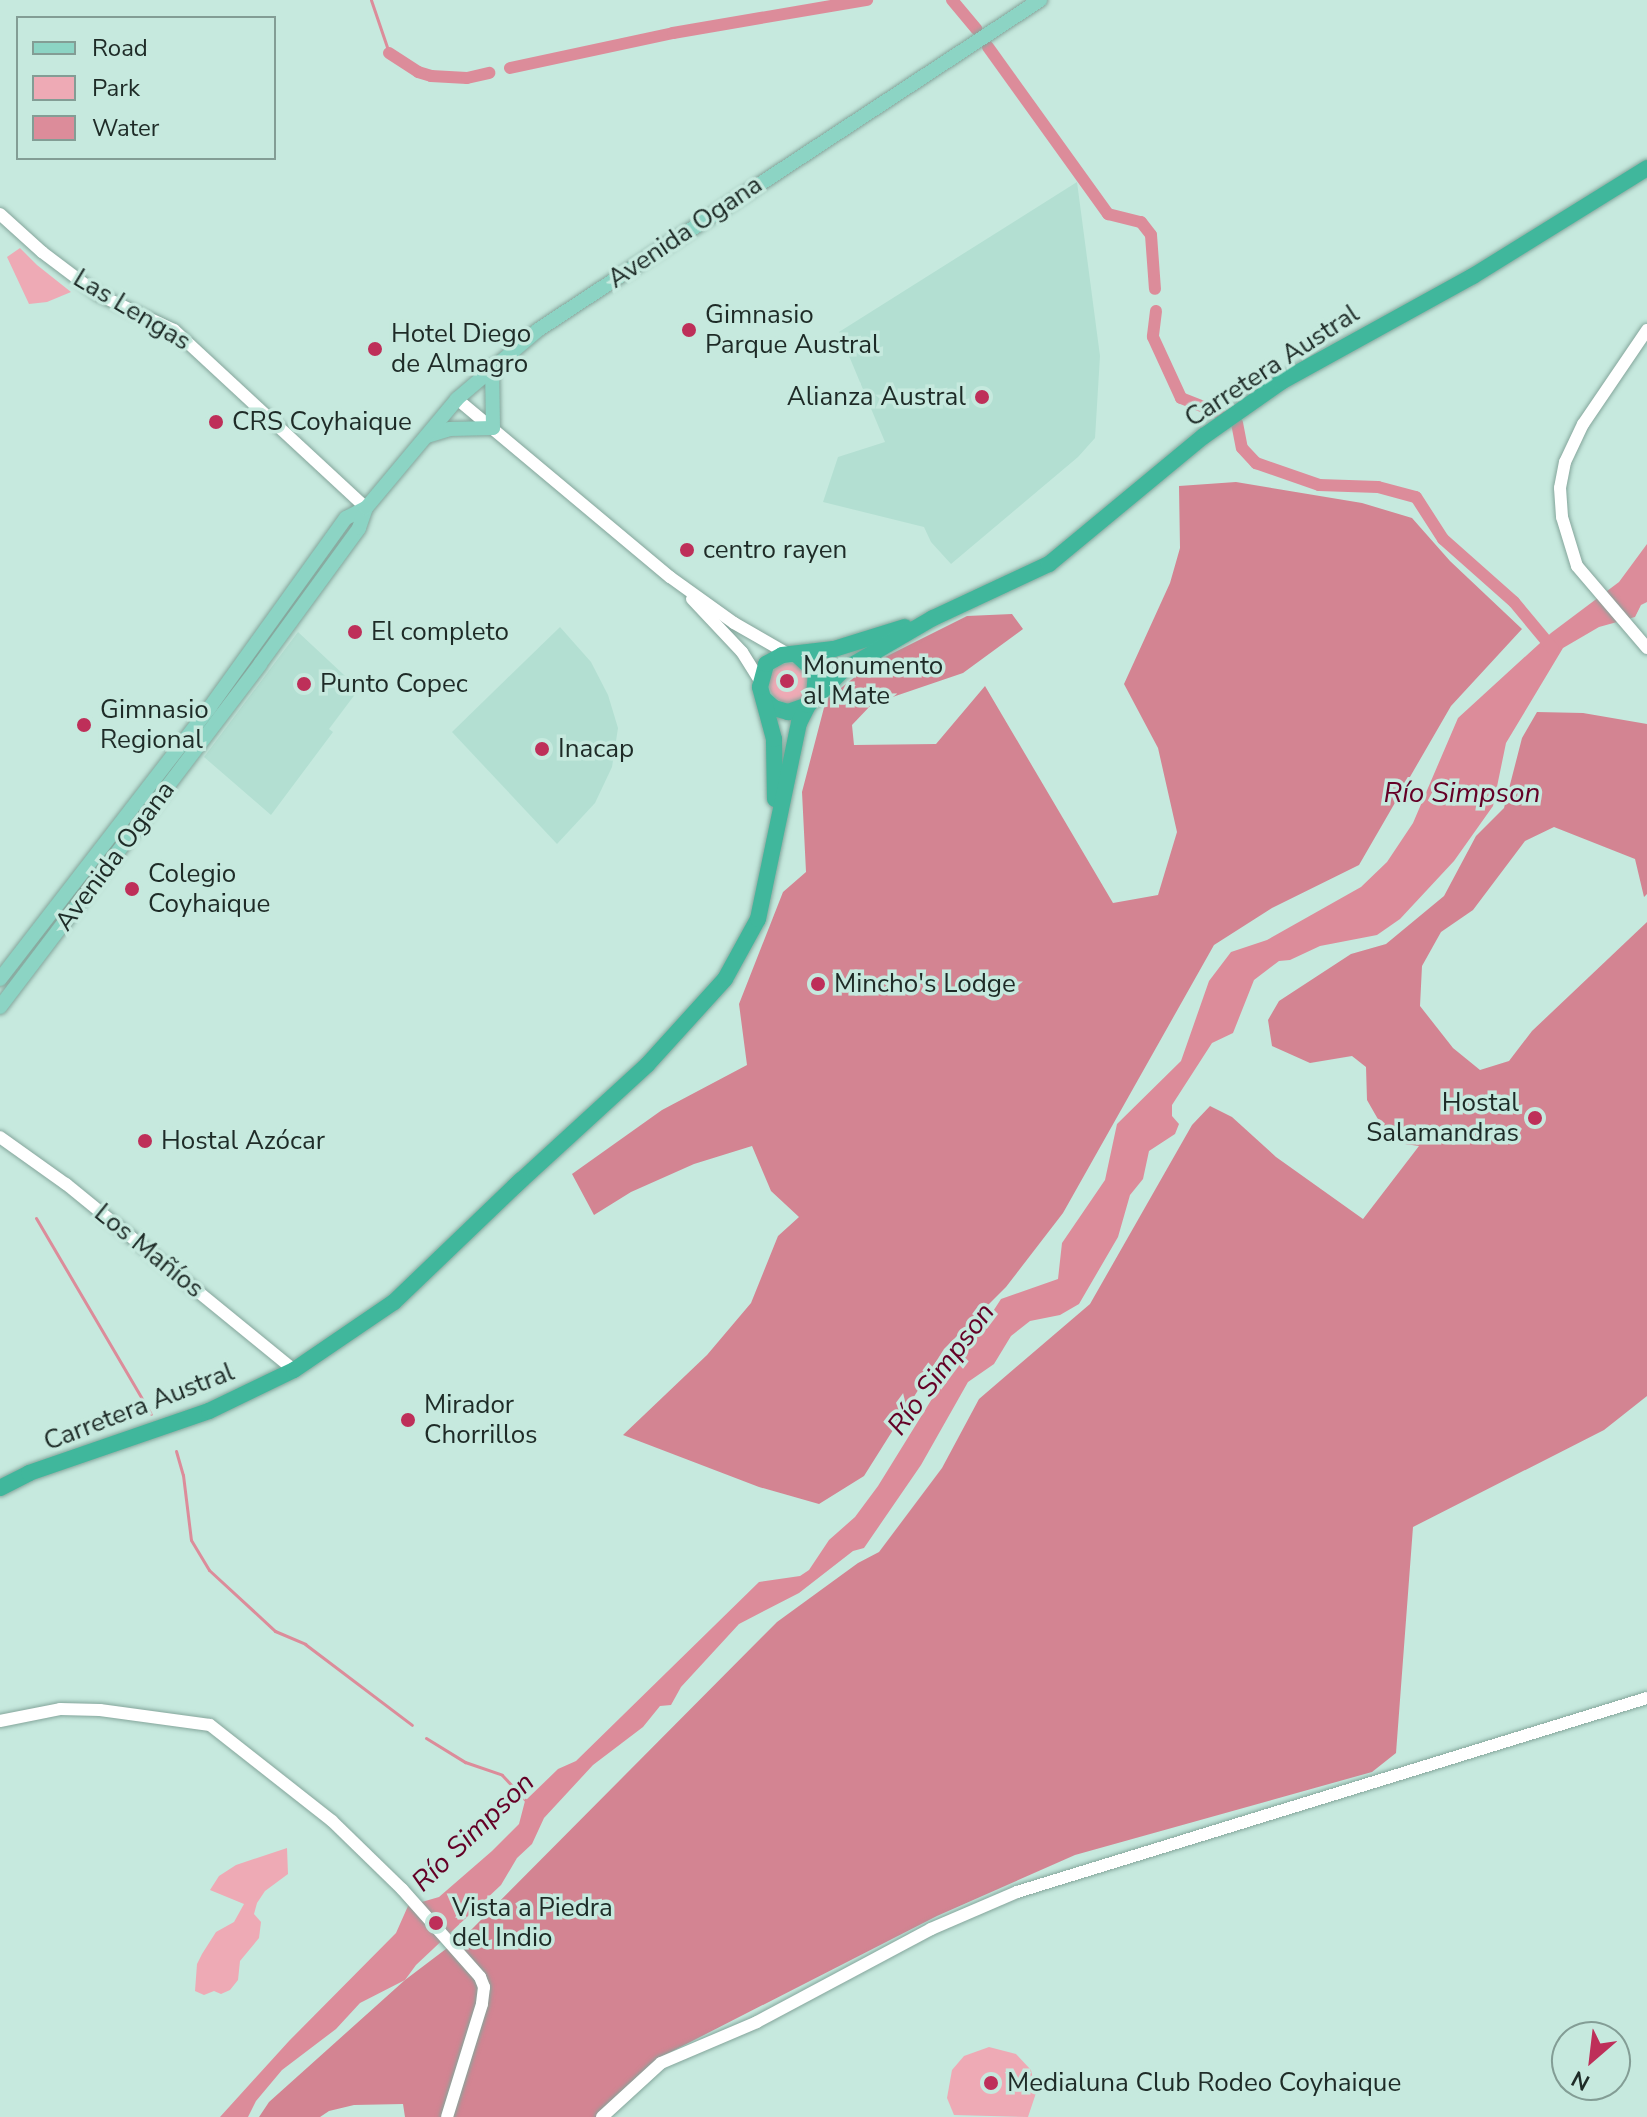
<!DOCTYPE html>
<html>
<head>
<meta charset="utf-8">
<style>
	body { margin:0 }
	#map { position:relative; width:1647px; height:2117px; overflow:hidden; background:#c6e9de; font-family:"Nunito Sans",sans-serif }
	div>[style] { position:absolute }
	[style*='--x'] { left:calc(var(--x)*1px); top:calc(var(--y)*1px); width:calc(var(--w)*1px); rotate:calc(var(--a)*1deg) }
	.built>* { inset:0; background:#b3dfd2 }
	.green>* { inset:0; background:#eeaab5 }
	.round { border-radius:50% }
	.forest>* { inset:0; background:#d38492 }
	.water>* { inset:0; background:#dc8c9a }
	.stream>* { height:3px; margin:-1.5px; padding:0 1.5px; transform-origin:1.5px; border-radius:1.5px; background:#dc8c9a }
	.canal>* { height:12px; margin:-6px; padding:0 6px; transform-origin:6px; border-radius:6px; background:#dc8c9a }
	.roads { filter:drop-shadow(0 0 2px #84a59b) drop-shadow(0 0 2px #84a59b) }
	.secondary>* { height:12px; margin:-6px; padding:0 6px; transform-origin:6px; border-radius:6px; background:#fff }
	.primary>* { height:14px; margin:-7px; padding:0 7px; transform-origin:7px; border-radius:7px; background:#8cd4c4 }
	.highway>* { height:16px; margin:-8px; padding:0 8px; transform-origin:8px; border-radius:8px; background:#40b79c }
	.dots>* { width:22px; height:22px; translate:-50% -50%; box-sizing:border-box; border:4px solid #c6e9de; border-radius:50% }
	span { translate:-50% -50%; white-space:nowrap; text-align:center; line-height:1.15; -webkit-text-stroke:7px #c6e9de; paint-order:stroke }
	.street-label { font-size:26px; color:#1e2b27 }
	.poi-label { font-size:26px; color:#1e2b27 }
	.left { translate:0 -50%; text-align:left }
	.right { translate:-100% -50%; text-align:right }
	.water-label { font-size:28px; color:#640026; font-style:italic }
	.legend { position:absolute; left:16px; top:16px; width:260px; height:144px; box-sizing:border-box; background:#c6e9de; border:2px solid #839d95; margin:0; padding:10px 14px; list-style:none; font-size:24px; color:#1e2b27 }
	.legend li { display:flex; align-items:center; gap:16px; height:40px }
	.legend b { width:40px; border:2px solid #839d95 }
	.north { position:absolute; left:1551px; top:2021px; width:80px; height:80px; box-sizing:border-box; background:#c6e9de; border:2px solid #839d95; border-radius:50%; rotate:208deg; font-size:22px; font-weight:700; line-height:32px; text-align:center; color:#1e2b27 }
	.north::after { content:''; display:block; margin:auto; width:28px; height:36px; background:#be2f59; clip-path:polygon(50% 0,100% 100%,50% 72%,0 100%) }
</style>
</head>
<body>
<div id="map">
	<div class="built">
		<div style="clip-path:polygon(1077px 182px,1100px 356px,1095px 438px,1078px 457px,951px 564px,931px 542px,924px 527px,823px 502px,838px 457px,885px 442px,839px 332px)"></div>
		<div style="clip-path:polygon(560px 627px,591px 662px,608px 695px,618px 728px,612px 767px,595px 803px,557px 844px,452px 732px)"></div>
		<div style="clip-path:polygon(298px 632px,359px 689px,329px 729px,333px 732px,271px 815px,204px 757px)"></div>
	</div>
	<div class="green">
		<div style="clip-path:polygon(20px 248px,37px 265px,71px 292px,47px 302px,29px 304px,7px 257px)"></div>
		<div class="round" style="left:769px;top:663px;width:40px;height:40px"></div>
		<div style="clip-path:polygon(287px 1848px,288px 1874px,265px 1891px,257px 1903px,254px 1914px,261px 1922px,259px 1938px,240px 1961px,238px 1980px,230px 1990px,221px 1994px,214px 1991px,204px 1995px,195px 1991px,197px 1964px,202px 1954px,216px 1932px,234px 1922px,244px 1904px,210px 1890px,219px 1876px,236px 1865px)"></div>
		<div style="clip-path:polygon(989px 2047px,1016px 2054px,1031px 2070px,1036px 2093px,1028px 2117px,954px 2115px,947px 2098px,952px 2070px,964px 2056px)"></div>
	</div>
	<div class="forest">
		<div style="clip-path:polygon(1236px 482px,1362px 503px,1412px 518px,1450px 561px,1522px 629px,1451px 706px,1359px 865px,1272px 908px,1214px 945px,1063px 1213px,1006px 1287px,944px 1349px,864px 1476px,819px 1504px,759px 1487px,623px 1435px,707px 1355px,751px 1303px,778px 1236px,799px 1217px,771px 1191px,752px 1146px,694px 1164px,631px 1192px,594px 1215px,572px 1174px,662px 1110px,747px 1065px,739px 1004px,783px 892px,806px 872px,802px 792px,826px 700px,871px 664px,967px 616px,1012px 614px,1023px 629px,963px 673px,872px 704px,852px 725px,854px 745px,936px 744px,985px 686px,1113px 903px,1158px 895px,1177px 832px,1158px 748px,1124px 684px,1170px 583px,1180px 548px,1179px 486px)"></div>
		<div style="clip-path:polygon(1537px 712px,1583px 713px,1647px 724px,1647px 894px,1644px 897px,1635px 859px,1554px 827px,1525px 841px,1473px 910px,1441px 932px,1422px 966px,1420px 1006px,1453px 1048px,1480px 1070px,1509px 1061px,1532px 1031px,1647px 922px,1647px 1396px,1604px 1430px,1413px 1527px,1396px 1753px,1372px 1772px,1075px 1855px,937px 1916px,659px 2058px,596px 2117px,405px 2117px,403px 2104px,354px 2105px,329px 2111px,320px 2117px,259px 2117px,269px 2102px,405px 1980px,471px 1930px,777px 1622px,858px 1563px,879px 1552px,942px 1468px,979px 1399px,1090px 1304px,1192px 1125px,1210px 1106px,1232px 1117px,1276px 1157px,1363px 1219px,1419px 1146px,1391px 1142px,1367px 1100px,1366px 1067px,1352px 1056px,1310px 1063px,1272px 1046px,1268px 1020px,1279px 1001px,1351px 954px,1386px 944px,1444px 896px,1476px 836px,1504px 808px,1522px 738px)"></div>
	</div>
	<div class="water">
		<div style="clip-path:polygon(1647px 544px,1647px 602px,1641px 605px,1635px 617px,1599px 627px,1563px 648px,1506px 743px,1493px 806px,1454px 861px,1400px 919px,1377px 935px,1320px 946px,1290px 960px,1279px 961px,1254px 980px,1233px 1033px,1212px 1043px,1172px 1105px,1172px 1116px,1179px 1124px,1175px 1134px,1149px 1151px,1143px 1179px,1130px 1195px,1118px 1237px,1079px 1304px,1060px 1315px,1030px 1321px,1011px 1336px,994px 1364px,968px 1382px,921px 1465px,864px 1548px,853px 1551px,799px 1593px,739px 1624px,681px 1687px,671px 1705px,660px 1706px,643px 1727px,593px 1765px,544px 1818px,532px 1844px,517px 1858px,501px 1885px,416px 1965px,405px 1980px,360px 2003px,336px 2029px,282px 2070px,256px 2101px,248px 2117px,220px 2117px,289px 2041px,396px 1933px,408px 1906px,439px 1897px,492px 1851px,519px 1824px,525px 1801px,558px 1769px,576px 1761px,759px 1582px,800px 1576px,809px 1570px,829px 1540px,855px 1517px,878px 1486px,956px 1360px,975px 1339px,1001px 1299px,1058px 1279px,1062px 1243px,1105px 1180px,1117px 1124px,1181px 1061px,1209px 981px,1231px 952px,1267px 940px,1361px 887px,1387px 862px,1413px 823px,1458px 718px,1551px 633px,1619px 582px)"></div>
	</div>
	<div class="stream">
		<div style="--x:371;--y:0;--w:56;--a:71.2"></div>
		<div style="--x:36;--y:1218;--w:227;--a:59.6"></div>
		<div style="--x:176;--y:1451;--w:25;--a:74"></div>
		<div style="--x:183;--y:1475;--w:65;--a:83"></div>
		<div style="--x:191;--y:1540;--w:35;--a:59"></div>
		<div style="--x:209;--y:1570;--w:90;--a:42.7"></div>
		<div style="--x:275;--y:1631;--w:33;--a:23"></div>
		<div style="--x:305;--y:1644;--w:134;--a:37.1"></div>
		<div style="--x:426;--y:1738;--w:46;--a:31.6"></div>
		<div style="--x:465;--y:1762;--w:39;--a:19"></div>
		<div style="--x:502;--y:1775;--w:38;--a:47"></div>
	</div>
	<div class="canal">
		<div style="--x:952;--y:0;--w:38;--a:50"></div>
		<div style="--x:988;--y:47;--w:206;--a:54.3"></div>
		<div style="--x:1108;--y:214;--w:34;--a:14"></div>
		<div style="--x:1141;--y:222;--w:16;--a:52"></div>
		<div style="--x:1151;--y:235;--w:54;--a:85.8"></div>
		<div style="--x:389;--y:53;--w:35;--a:33"></div>
		<div style="--x:418;--y:72;--w:14;--a:17"></div>
		<div style="--x:431;--y:76;--w:36;--a:3"></div>
		<div style="--x:467;--y:78;--w:23;--a:-13"></div>
		<div style="--x:510;--y:68;--w:167;--a:-12.1"></div>
		<div style="--x:673;--y:33;--w:197;--a:-9.7"></div>
		<div style="--x:1156;--y:311;--w:26;--a:97"></div>
		<div style="--x:1153;--y:337;--w:67;--a:65.3"></div>
		<div style="--x:1181;--y:398;--w:41;--a:21.5"></div>
		<div style="--x:1237;--y:423;--w:25;--a:79"></div>
		<div style="--x:1242;--y:448;--w:21;--a:47"></div>
		<div style="--x:1256;--y:463;--w:67;--a:19.2"></div>
		<div style="--x:1319;--y:485;--w:59;--a:1.9"></div>
		<div style="--x:1378;--y:487;--w:39;--a:15"></div>
		<div style="--x:1416;--y:497;--w:50;--a:57.3"></div>
		<div style="--x:1443;--y:539;--w:95;--a:41.6"></div>
		<div style="--x:1514;--y:602;--w:61;--a:50.3"></div>
	</div>
	<div class="roads">
		<div class="secondary">
			<div style="--x:0;--y:214;--w:57;--a:42.1"></div>
			<div style="--x:42;--y:252;--w:71;--a:37"></div>
			<div style="--x:99;--y:295;--w:83;--a:25"></div>
			<div style="--x:174;--y:330;--w:262;--a:42.8"></div>
			<div style="--x:1647;--y:330;--w:114;--a:124.2"></div>
			<div style="--x:1583;--y:424;--w:42;--a:115.3"></div>
			<div style="--x:1565;--y:462;--w:26;--a:101"></div>
			<div style="--x:1560;--y:488;--w:29;--a:86"></div>
			<div style="--x:1562;--y:517;--w:51;--a:73"></div>
			<div style="--x:1577;--y:566;--w:108;--a:49.5"></div>
			<div style="--x:457;--y:399;--w:278;--a:39.9"></div>
			<div style="--x:670;--y:577;--w:79;--a:35.7"></div>
			<div style="--x:734;--y:623;--w:62;--a:29.9"></div>
			<div style="--x:692;--y:599;--w:73;--a:46.7"></div>
			<div style="--x:742;--y:652;--w:34;--a:58"></div>
			<div style="--x:0;--y:1137;--w:81;--a:35.5"></div>
			<div style="--x:66;--y:1184;--w:294;--a:39.2"></div>
			<div style="--x:0;--y:1721;--w:61;--a:-11.3"></div>
			<div style="--x:60;--y:1709;--w:40;--a:1.4"></div>
			<div style="--x:100;--y:1710;--w:111;--a:7.8"></div>
			<div style="--x:210;--y:1725;--w:155;--a:38.2"></div>
			<div style="--x:332;--y:1821;--w:98;--a:44.2"></div>
			<div style="--x:402;--y:1889;--w:118;--a:48.4"></div>
			<div style="--x:480;--y:1977;--w:11;--a:68"></div>
			<div style="--x:484;--y:1987;--w:17;--a:97"></div>
			<div style="--x:482;--y:2004;--w:118;--a:107.2"></div>
			<div style="--x:602;--y:2117;--w:80;--a:-42.5"></div>
			<div style="--x:661;--y:2063;--w:104;--a:-23.1"></div>
			<div style="--x:757;--y:2022;--w:197;--a:-28.1"></div>
			<div style="--x:931;--y:1929;--w:94;--a:-23.3"></div>
			<div style="--x:1017;--y:1892;--w:659;--a:-17.12"></div>
		</div>
		<div class="primary">
			<div style="--x:427;--y:436;--w:24;--a:-17"></div>
			<div style="--x:450;--y:429;--w:43;--a:-1.3"></div>
			<div style="--x:493;--y:428;--w:61;--a:-90.9"></div>
			<div style="--x:0;--y:979;--w:344;--a:-52.3"></div>
			<div style="--x:210;--y:707;--w:233;--a:-54.3"></div>
			<div style="--x:346;--y:518;--w:22;--a:-27"></div>
			<div style="--x:0;--y:1007;--w:430;--a:-52.8"></div>
			<div style="--x:260;--y:664;--w:168;--a:-53.9"></div>
			<div style="--x:359;--y:528;--w:21;--a:-71"></div>
			<div style="--x:366;--y:508;--w:142;--a:-50.1"></div>
			<div style="--x:457;--y:399;--w:106;--a:-40.4"></div>
			<div style="--x:538;--y:330;--w:601;--a:-33.32"></div>
		</div>
		<div class="highway">
			<div style="--x:797;--y:655;--w:26;--a:43"></div>
			<div style="--x:816;--y:673;--w:24;--a:95"></div>
			<div style="--x:765;--y:700;--w:12;--a:42"></div>
			<div style="--x:774;--y:708;--w:15;--a:16"></div>
			<div style="--x:788;--y:712;--w:21;--a:-19"></div>
			<div style="--x:775;--y:799;--w:60;--a:-91"></div>
			<div style="--x:774;--y:739;--w:54;--a:-105.1"></div>
			<div style="--x:760;--y:687;--w:24;--a:-75"></div>
			<div style="--x:766;--y:664;--w:18;--a:-29"></div>
			<div style="--x:782;--y:655;--w:52;--a:-6.6"></div>
			<div style="--x:834;--y:649;--w:74;--a:-17.2"></div>
			<div style="--x:515;--y:1186;--w:179;--a:-42.5"></div>
			<div style="--x:647;--y:1065;--w:116;--a:-47.8"></div>
			<div style="--x:725;--y:979;--w:68;--a:-61.2"></div>
			<div style="--x:758;--y:919;--w:200;--a:-78.2"></div>
			<div style="--x:799;--y:723;--w:20;--a:-63"></div>
			<div style="--x:808;--y:705;--w:48;--a:-45"></div>
			<div style="--x:842;--y:671;--w:105;--a:-30.2"></div>
			<div style="--x:933;--y:618;--w:128;--a:-25"></div>
			<div style="--x:1049;--y:564;--w:201;--a:-39.6"></div>
			<div style="--x:1204;--y:436;--w:94;--a:-35"></div>
			<div style="--x:1281;--y:382;--w:219;--a:-28.9"></div>
			<div style="--x:1473;--y:276;--w:205;--a:-31.8"></div>
			<div style="--x:0;--y:1488;--w:33;--a:-27"></div>
			<div style="--x:29;--y:1473;--w:190;--a:-19"></div>
			<div style="--x:209;--y:1411;--w:94;--a:-25.8"></div>
			<div style="--x:294;--y:1370;--w:121;--a:-34.2"></div>
			<div style="--x:394;--y:1302;--w:176;--a:-43.8"></div>
		</div>
	</div>
	<div class="dots">
		<div style="left:689px;top:330px;background:#be2f59"></div>
		<div style="left:375px;top:349px;background:#be2f59"></div>
		<div style="left:982px;top:397px;background:#be2f59"></div>
		<div style="left:216px;top:422px;background:#be2f59"></div>
		<div style="left:687px;top:550px;background:#be2f59"></div>
		<div style="left:355px;top:632px;background:#be2f59"></div>
		<div style="left:787px;top:681px;background:#be2f59"></div>
		<div style="left:304px;top:684px;background:#be2f59"></div>
		<div style="left:84px;top:725px;background:#be2f59"></div>
		<div style="left:542px;top:749px;background:#be2f59"></div>
		<div style="left:132px;top:889px;background:#be2f59"></div>
		<div style="left:818px;top:984px;background:#be2f59"></div>
		<div style="left:1535px;top:1118px;background:#be2f59"></div>
		<div style="left:145px;top:1141px;background:#be2f59"></div>
		<div style="left:408px;top:1420px;background:#be2f59"></div>
		<div style="left:436px;top:1923px;background:#be2f59"></div>
		<div style="left:991px;top:2083px;background:#be2f59"></div>
	</div>
	<div class="street-label">
		<span style="left:685px;top:232px;rotate:-34deg">Avenida Ogana</span>
		<span style="left:132px;top:310px;rotate:31deg">Las Lengas</span>
		<span style="left:1272px;top:366px;rotate:-33deg">Carretera Austral</span>
		<span style="left:115px;top:856px;rotate:-53deg">Avenida Ogana</span>
		<span style="left:149px;top:1251px;rotate:39deg">Los Mañíos</span>
		<span style="left:139px;top:1407px;rotate:-21deg">Carretera Austral</span>
	</div>
	<div class="poi-label">
		<span class="left" style="left:705px;top:330px">Gimnasio<br>Parque Austral</span>
		<span class="left" style="left:391px;top:349px">Hotel Diego<br>de Almagro</span>
		<span class="right" style="left:966px;top:397px">Alianza Austral</span>
		<span class="left" style="left:232px;top:422px">CRS Coyhaique</span>
		<span class="left" style="left:703px;top:550px">centro rayen</span>
		<span class="left" style="left:371px;top:632px">El completo</span>
		<span class="left" style="left:803px;top:681px">Monumento<br>al Mate</span>
		<span class="left" style="left:320px;top:684px">Punto Copec</span>
		<span class="left" style="left:100px;top:725px">Gimnasio<br>Regional</span>
		<span class="left" style="left:558px;top:749px">Inacap</span>
		<span class="left" style="left:148px;top:889px">Colegio<br>Coyhaique</span>
		<span class="left" style="left:834px;top:984px">Mincho's Lodge</span>
		<span class="right" style="left:1519px;top:1118px">Hostal<br>Salamandras</span>
		<span class="left" style="left:161px;top:1141px">Hostal Azócar</span>
		<span class="left" style="left:424px;top:1420px">Mirador<br>Chorrillos</span>
		<span class="left" style="left:452px;top:1923px">Vista a Piedra<br>del Indio</span>
		<span class="left" style="left:1007px;top:2083px">Medialuna Club Rodeo Coyhaique</span>
	</div>
	<div class="water-label">
		<span style="left:1462px;top:793px">Río Simpson</span>
		<span style="left:941px;top:1369px;rotate:-53deg">Río Simpson</span>
		<span style="left:473px;top:1832px;rotate:-44deg">Río Simpson</span>
	</div>
	<ul class="legend">
	<li><b style="height:10px;background:#8cd4c4"></b>Road</li>
	<li><b style="height:22px;background:#eeaab5"></b>Park</li>
	<li><b style="height:22px;background:#dc8c9a"></b>Water</li>
	</ul>
	<div class="north">N</div>
</div>
</body>
</html>
